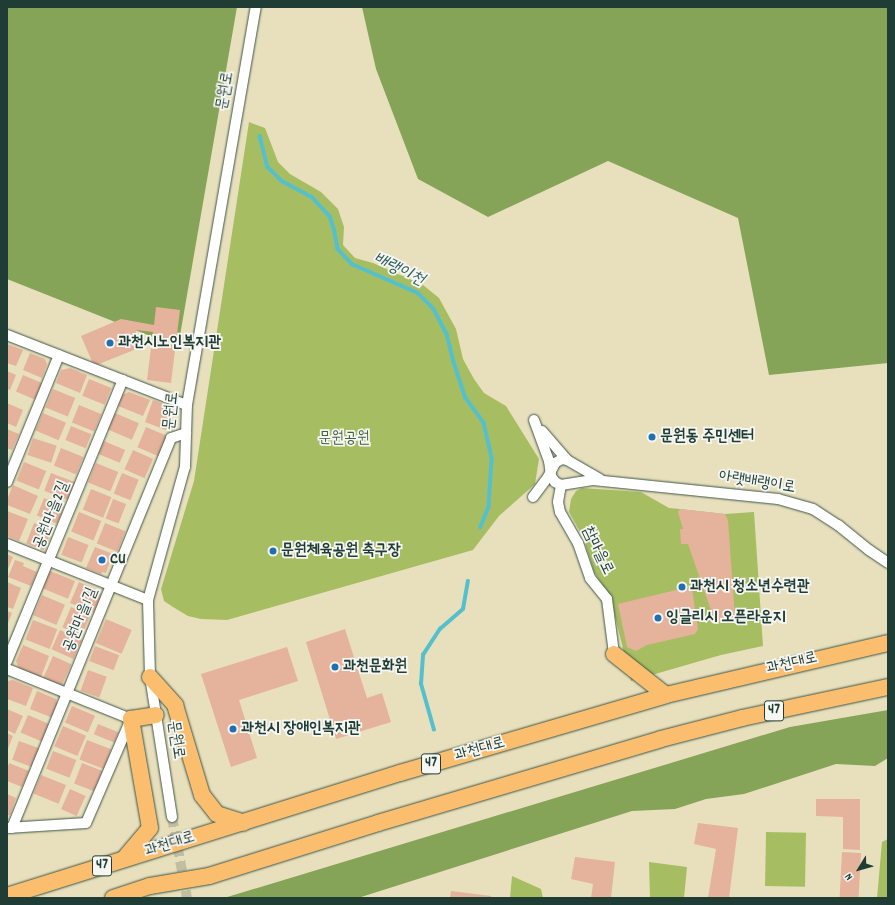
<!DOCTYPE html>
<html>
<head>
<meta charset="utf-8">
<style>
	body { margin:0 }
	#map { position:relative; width:895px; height:905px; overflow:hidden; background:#e8e0bc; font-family:Dekko,"Poor Story",sans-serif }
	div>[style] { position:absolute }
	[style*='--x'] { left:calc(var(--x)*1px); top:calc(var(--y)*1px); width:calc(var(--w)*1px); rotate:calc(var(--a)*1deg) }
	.green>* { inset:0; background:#a7bd62; transform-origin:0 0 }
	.forest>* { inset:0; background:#85a458 }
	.stream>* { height:3.5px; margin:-1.75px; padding:0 1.75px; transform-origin:1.75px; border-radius:1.75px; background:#54c0ce }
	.building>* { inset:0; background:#e5b29b; transform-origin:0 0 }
	.minor-tunnel>* { height:10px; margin-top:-5px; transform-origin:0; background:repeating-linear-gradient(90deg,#c0bfa1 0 10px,transparent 0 15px) }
	.roads { filter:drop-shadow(0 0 1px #3d5548) drop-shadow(0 0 1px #3d5548) }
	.minor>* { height:10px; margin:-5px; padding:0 5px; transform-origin:5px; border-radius:5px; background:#fff }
	.trunk>* { height:16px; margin:-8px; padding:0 8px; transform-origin:8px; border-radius:8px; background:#fbbd6e }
	.dots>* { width:11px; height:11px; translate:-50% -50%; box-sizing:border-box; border:2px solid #f6f6f2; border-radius:50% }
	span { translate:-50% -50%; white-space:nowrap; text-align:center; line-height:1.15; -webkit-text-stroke:3.5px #f6f6f2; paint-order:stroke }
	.shield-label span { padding:1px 3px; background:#f6f6f2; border:1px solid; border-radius:3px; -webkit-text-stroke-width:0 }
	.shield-label { font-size:15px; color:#1f3d34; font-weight:700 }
	.street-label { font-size:16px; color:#1f3d34 }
	.poi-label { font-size:16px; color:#1f3d34; font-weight:700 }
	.left { translate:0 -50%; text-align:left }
	.park-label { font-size:16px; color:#415d40 }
	.water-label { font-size:17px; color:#2c5e5a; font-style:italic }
	.frame { position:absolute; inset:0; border:8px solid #1f3d34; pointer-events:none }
	.north { position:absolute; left:839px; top:849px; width:40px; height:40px; -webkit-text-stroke:3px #f6f6f2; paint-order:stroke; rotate:233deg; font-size:11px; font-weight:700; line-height:16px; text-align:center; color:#1f3d34 }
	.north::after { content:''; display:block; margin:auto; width:14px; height:18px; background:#1f3d34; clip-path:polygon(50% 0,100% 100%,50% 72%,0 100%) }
</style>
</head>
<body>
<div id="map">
	<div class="green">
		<div style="clip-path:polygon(249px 122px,265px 128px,278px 162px,290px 174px,321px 192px,338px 209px,344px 227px,343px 245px,355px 258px,373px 263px,423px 285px,439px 298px,456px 329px,463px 359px,474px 379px,484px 393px,506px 406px,539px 459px,535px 484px,499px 516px,473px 550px,227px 620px,201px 619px,188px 616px,173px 607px,164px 601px,161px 589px,194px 481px)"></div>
		<div style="clip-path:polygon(582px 488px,641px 492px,669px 508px,680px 509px,725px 514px,754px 512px,763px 646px,721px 655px,631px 681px,610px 596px,594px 572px,583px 537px,569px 512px,571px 499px,576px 491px)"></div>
		<div style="left:766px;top:832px;width:40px;height:54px;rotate:1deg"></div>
		<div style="clip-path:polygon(888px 839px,888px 898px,877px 898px,882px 842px)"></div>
		<div style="clip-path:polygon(649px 862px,687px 867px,684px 898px,650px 898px)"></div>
		<div style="clip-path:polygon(512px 876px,541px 889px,543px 898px,510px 898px)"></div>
	</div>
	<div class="forest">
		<div style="clip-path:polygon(7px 7px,237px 7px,178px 347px,7px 279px)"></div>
		<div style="clip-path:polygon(362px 7px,888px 7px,888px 363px,769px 375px,738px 218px,608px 161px,488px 217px,418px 179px,376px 69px)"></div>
		<div style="clip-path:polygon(888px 710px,888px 758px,875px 766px,836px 764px,744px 794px,706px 799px,675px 809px,632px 811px,358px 898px,224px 898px,790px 727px)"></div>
	</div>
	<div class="stream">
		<div style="--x:260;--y:136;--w:32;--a:76"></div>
		<div style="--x:268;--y:167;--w:20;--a:45"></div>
		<div style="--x:282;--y:181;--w:34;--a:28"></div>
		<div style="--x:312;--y:197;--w:26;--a:47"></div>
		<div style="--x:330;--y:216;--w:13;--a:72"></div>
		<div style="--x:334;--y:228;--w:21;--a:79"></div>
		<div style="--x:338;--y:249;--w:21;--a:47"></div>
		<div style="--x:352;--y:264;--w:72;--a:23.7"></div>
		<div style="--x:418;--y:293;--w:23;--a:45"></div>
		<div style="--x:434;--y:309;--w:28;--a:63"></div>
		<div style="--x:447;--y:334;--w:29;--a:76"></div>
		<div style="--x:454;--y:362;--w:38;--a:72"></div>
		<div style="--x:466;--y:398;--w:31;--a:54"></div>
		<div style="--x:484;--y:423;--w:37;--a:77"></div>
		<div style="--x:492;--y:459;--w:48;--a:93.6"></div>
		<div style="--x:489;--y:507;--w:22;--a:112"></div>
		<div style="--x:434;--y:730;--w:48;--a:-105.8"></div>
		<div style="--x:421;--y:684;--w:29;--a:-86"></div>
		<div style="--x:423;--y:655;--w:31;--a:-57"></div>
		<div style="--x:440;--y:629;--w:30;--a:-41"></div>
		<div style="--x:463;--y:609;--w:28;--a:-80"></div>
	</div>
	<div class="building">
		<div style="clip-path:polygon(156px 307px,180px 310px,171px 383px,147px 380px,153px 332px,136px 330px,134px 350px,94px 366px,81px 336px,121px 319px,154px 325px)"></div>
		<div style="clip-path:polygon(7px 344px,23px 350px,16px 366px,7px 363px)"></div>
		<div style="clip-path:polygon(30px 353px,45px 359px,47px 364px,42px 378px,23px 370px)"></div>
		<div style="clip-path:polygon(70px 368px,87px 375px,80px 393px,56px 383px,61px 370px)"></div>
		<div style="clip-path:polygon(7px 371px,16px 375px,10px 390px,7px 389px)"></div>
		<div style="left:23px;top:375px;width:21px;height:18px;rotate:23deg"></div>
		<div style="left:89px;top:379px;width:24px;height:18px;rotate:22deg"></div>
		<div style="left:53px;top:389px;width:24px;height:20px;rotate:22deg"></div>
		<div style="clip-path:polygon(129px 392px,150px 400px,143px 416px,118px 406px,122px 395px)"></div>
		<div style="clip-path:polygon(153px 400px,170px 406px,173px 412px,166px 430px,145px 422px)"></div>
		<div style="clip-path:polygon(7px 403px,23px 410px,16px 427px,7px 423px)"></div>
		<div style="left:79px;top:405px;width:24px;height:19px;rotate:22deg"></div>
		<div style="left:43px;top:413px;width:25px;height:19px;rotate:23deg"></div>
		<div style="left:115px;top:413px;width:26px;height:18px;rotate:23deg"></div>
		<div style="left:71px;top:426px;width:22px;height:15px;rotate:22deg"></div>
		<div style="left:146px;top:427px;width:23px;height:22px;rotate:23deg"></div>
		<div style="clip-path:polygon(7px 429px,19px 434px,12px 450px,7px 448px)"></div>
		<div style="left:33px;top:438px;width:25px;height:18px;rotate:18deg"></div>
		<div style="left:104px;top:441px;width:23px;height:14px;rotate:23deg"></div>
		<div style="left:61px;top:448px;width:24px;height:19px;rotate:22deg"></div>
		<div style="left:133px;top:450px;width:22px;height:21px;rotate:24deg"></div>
		<div style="left:24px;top:462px;width:24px;height:20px;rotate:22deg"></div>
		<div style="left:96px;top:463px;width:24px;height:21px;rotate:22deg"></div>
		<div style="left:51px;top:473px;width:26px;height:19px;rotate:21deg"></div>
		<div style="left:122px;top:473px;width:18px;height:22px;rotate:22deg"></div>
		<div style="clip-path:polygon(13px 485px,38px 496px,30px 514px,7px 505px,7px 500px)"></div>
		<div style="left:91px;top:489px;width:22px;height:22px;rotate:22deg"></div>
		<div style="left:44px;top:498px;width:22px;height:19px;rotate:22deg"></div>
		<div style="left:113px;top:499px;width:14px;height:21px;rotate:21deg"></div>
		<div style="clip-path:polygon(680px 509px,725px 514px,728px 520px,735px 618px,732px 622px,718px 622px,714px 619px,688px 544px,681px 544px,680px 529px,683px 529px,678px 512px)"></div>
		<div style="clip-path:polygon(7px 511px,28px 519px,19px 541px,7px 536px)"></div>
		<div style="left:79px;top:512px;width:24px;height:21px;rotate:22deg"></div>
		<div style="left:34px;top:523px;width:19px;height:22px;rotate:21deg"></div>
		<div style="left:105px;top:523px;width:22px;height:22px;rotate:22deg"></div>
		<div style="left:68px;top:537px;width:22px;height:19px;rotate:21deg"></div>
		<div style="clip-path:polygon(95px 547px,113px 554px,106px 573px,102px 572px,101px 574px,86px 568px)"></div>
		<div style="clip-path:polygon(7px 554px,13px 557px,7px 571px)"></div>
		<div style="clip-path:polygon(15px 560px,24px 563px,23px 566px,37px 572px,31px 586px,8px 577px)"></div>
		<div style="left:50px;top:571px;width:27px;height:19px;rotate:22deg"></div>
		<div style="clip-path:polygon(7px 582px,21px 588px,13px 609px,7px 607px)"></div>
		<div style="clip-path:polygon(79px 582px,95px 589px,102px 595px,94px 612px,70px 603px)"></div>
		<div style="clip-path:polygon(692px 589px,698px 629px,695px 634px,647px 645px,636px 651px,627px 647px,618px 604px,676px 590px)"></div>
		<div style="left:42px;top:595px;width:25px;height:22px;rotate:23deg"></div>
		<div style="left:71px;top:607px;width:21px;height:22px;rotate:23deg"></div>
		<div style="clip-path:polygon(7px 611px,12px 613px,7px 626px)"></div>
		<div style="left:106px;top:619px;width:28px;height:26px;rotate:23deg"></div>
		<div style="left:33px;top:620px;width:26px;height:21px;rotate:21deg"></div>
		<div style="clip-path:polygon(345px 629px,367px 698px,382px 693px,391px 722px,336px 739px,306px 642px)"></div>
		<div style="left:60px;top:630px;width:24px;height:21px;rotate:24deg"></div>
		<div style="clip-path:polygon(23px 645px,49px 656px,41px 677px,19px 669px,16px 661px)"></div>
		<div style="left:95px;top:646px;width:26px;height:16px;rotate:21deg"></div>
		<div style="clip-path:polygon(287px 647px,298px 681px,239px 700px,257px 758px,231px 767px,201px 674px)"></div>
		<div style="left:53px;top:656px;width:20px;height:24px;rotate:24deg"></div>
		<div style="left:88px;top:670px;width:20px;height:22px;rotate:20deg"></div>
		<div style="clip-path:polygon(13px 680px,33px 688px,26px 706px,7px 699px,7px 681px)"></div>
		<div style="clip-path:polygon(37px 691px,56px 699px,58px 706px,53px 718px,30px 709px)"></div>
		<div style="left:72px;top:706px;width:25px;height:18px;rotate:23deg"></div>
		<div style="clip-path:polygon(7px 709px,23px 716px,15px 734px,7px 730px)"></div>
		<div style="left:28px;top:715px;width:23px;height:19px;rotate:23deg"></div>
		<div style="left:98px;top:724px;width:22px;height:11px;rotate:22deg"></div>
		<div style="left:63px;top:726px;width:25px;height:22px;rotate:23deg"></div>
		<div style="clip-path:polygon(7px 733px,13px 736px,7px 751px)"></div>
		<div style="left:87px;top:740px;width:26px;height:21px;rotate:21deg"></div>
		<div style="left:19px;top:741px;width:23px;height:20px;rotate:20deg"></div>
		<div style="left:53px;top:751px;width:25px;height:19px;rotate:21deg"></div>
		<div style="clip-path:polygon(9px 763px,29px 771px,22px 787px,7px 781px,7px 769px)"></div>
		<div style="left:82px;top:763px;width:22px;height:22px;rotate:21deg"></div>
		<div style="left:41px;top:775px;width:27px;height:20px;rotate:22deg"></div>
		<div style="left:70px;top:789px;width:17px;height:22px;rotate:24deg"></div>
		<div style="clip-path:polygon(7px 794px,16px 798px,10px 815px,7px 815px)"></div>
		<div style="clip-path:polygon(816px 799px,860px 799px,860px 850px,843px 849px,843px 817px,816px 816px)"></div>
		<div style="clip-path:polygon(698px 823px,738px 828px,729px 898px,708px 898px,716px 849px,694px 844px)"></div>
		<div style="left:842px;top:852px;width:19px;height:46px;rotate:3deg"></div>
		<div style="clip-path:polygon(575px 857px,615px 862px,611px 898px,591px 898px,593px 884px,571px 879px)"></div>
		<div style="clip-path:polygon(451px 891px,491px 896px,491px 898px,450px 898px)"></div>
	</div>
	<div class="minor-tunnel">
		<div style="--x:172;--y:817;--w:82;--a:79.5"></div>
	</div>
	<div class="roads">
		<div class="minor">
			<div style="--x:7;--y:335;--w:193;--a:21.3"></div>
			<div style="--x:534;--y:420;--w:44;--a:69.9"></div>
			<div style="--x:549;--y:461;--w:15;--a:82"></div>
			<div style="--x:551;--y:476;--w:7;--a:56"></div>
			<div style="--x:555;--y:482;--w:7;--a:27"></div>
			<div style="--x:561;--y:485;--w:32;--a:-9"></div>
			<div style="--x:593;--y:480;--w:10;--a:6"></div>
			<div style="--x:603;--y:481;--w:176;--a:5.9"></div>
			<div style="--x:778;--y:499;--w:36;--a:16"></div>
			<div style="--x:813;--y:509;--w:30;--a:33"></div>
			<div style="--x:838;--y:525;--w:40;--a:39"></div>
			<div style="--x:869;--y:550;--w:23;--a:34"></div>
			<div style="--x:542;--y:431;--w:38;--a:49"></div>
			<div style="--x:567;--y:460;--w:38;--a:30"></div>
			<div style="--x:7;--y:482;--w:137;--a:-67.7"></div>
			<div style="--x:561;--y:485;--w:17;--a:100"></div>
			<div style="--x:558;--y:502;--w:10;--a:79"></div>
			<div style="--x:560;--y:512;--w:36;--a:60"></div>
			<div style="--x:578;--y:543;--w:37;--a:71"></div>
			<div style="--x:590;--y:578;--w:27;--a:51"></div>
			<div style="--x:607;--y:599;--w:55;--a:82.7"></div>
			<div style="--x:533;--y:497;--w:25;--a:-53"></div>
			<div style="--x:548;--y:477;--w:16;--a:-63"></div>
			<div style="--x:555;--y:463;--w:8;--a:-30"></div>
			<div style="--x:562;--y:459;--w:5;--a:11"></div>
			<div style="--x:7;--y:544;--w:152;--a:21.7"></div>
			<div style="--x:7;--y:661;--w:304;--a:-67.6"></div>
			<div style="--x:7;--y:669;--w:134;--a:22"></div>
			<div style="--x:131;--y:719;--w:113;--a:113.4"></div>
			<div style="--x:86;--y:823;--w:79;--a:176.4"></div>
			<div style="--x:172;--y:817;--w:142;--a:-98.9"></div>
			<div style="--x:150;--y:677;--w:77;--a:-91.5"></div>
			<div style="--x:148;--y:600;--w:138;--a:-74.5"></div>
			<div style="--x:185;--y:467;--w:62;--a:-88.2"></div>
			<div style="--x:187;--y:405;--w:404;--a:-80.2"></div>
			<div style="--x:12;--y:828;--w:421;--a:-67.8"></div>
			<div style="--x:171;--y:438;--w:16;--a:-18"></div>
		</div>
		<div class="trunk">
			<div style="--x:614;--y:654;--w:66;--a:38.3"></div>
			<div style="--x:150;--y:677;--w:38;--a:48"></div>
			<div style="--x:175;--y:705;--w:94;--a:73.3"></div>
			<div style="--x:202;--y:795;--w:24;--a:52"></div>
			<div style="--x:217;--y:814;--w:28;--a:18"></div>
			<div style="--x:124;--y:859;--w:40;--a:-50"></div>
			<div style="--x:150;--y:828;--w:111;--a:-99.9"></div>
			<div style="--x:131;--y:719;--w:25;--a:-9"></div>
			<div style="--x:7;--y:896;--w:412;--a:-17.4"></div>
			<div style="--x:400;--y:773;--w:277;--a:-16.3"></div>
			<div style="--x:666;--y:695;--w:228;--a:-13.2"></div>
			<div style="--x:113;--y:898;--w:39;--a:-18"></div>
			<div style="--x:150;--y:886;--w:60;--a:-9.6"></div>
			<div style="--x:209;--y:876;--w:177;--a:-17.4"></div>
			<div style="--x:378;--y:823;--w:295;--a:-16.5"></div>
			<div style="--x:661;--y:739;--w:84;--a:-14.5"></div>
			<div style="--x:742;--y:718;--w:149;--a:-12"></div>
		</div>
	</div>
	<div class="dots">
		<div style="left:110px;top:343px;background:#1f6fb2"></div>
		<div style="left:652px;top:437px;background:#1f6fb2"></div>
		<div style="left:273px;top:551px;background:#1f6fb2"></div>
		<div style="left:102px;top:560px;background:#1f6fb2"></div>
		<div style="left:682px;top:587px;background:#1f6fb2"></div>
		<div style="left:658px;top:618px;background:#1f6fb2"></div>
		<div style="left:335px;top:667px;background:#1f6fb2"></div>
		<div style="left:233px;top:729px;background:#1f6fb2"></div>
	</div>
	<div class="shield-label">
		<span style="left:774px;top:711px">47</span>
		<span style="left:431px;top:764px">47</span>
		<span style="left:102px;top:866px">47</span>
	</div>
	<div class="street-label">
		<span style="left:226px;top:91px;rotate:-80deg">문원로</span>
		<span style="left:172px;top:411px;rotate:-84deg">문원로</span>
		<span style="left:757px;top:483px;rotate:9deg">아랫배랭이로</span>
		<span style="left:52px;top:515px;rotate:-68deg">공원마을2길</span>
		<span style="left:597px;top:551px;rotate:64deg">참마을로</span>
		<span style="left:81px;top:620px;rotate:-68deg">공원마을1길</span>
		<span style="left:792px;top:664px;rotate:-13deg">과천대로</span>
		<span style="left:175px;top:740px;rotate:81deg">문원로</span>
		<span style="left:480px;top:750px;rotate:-16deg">과천대로</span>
		<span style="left:170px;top:845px;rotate:-17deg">과천대로</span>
	</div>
	<div class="poi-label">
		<span class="left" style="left:118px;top:343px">과천시노인복지관</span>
		<span class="left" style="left:660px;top:437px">문원동 주민센터</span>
		<span class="left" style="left:281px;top:551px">문원체육공원 축구장</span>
		<span class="left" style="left:110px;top:560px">CU</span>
		<span class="left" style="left:690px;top:587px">과천시 청소년수련관</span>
		<span class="left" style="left:666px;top:618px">잉글리시 오픈라운지</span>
		<span class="left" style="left:343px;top:667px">과천문화원</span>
		<span class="left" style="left:241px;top:729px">과천시 장애인복지관</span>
	</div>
	<div class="park-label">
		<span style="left:344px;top:439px">문원공원</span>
	</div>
	<div class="water-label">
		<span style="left:398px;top:271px;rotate:26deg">배랭이천</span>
	</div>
	<div class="frame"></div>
	<div class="north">N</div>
</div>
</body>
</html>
